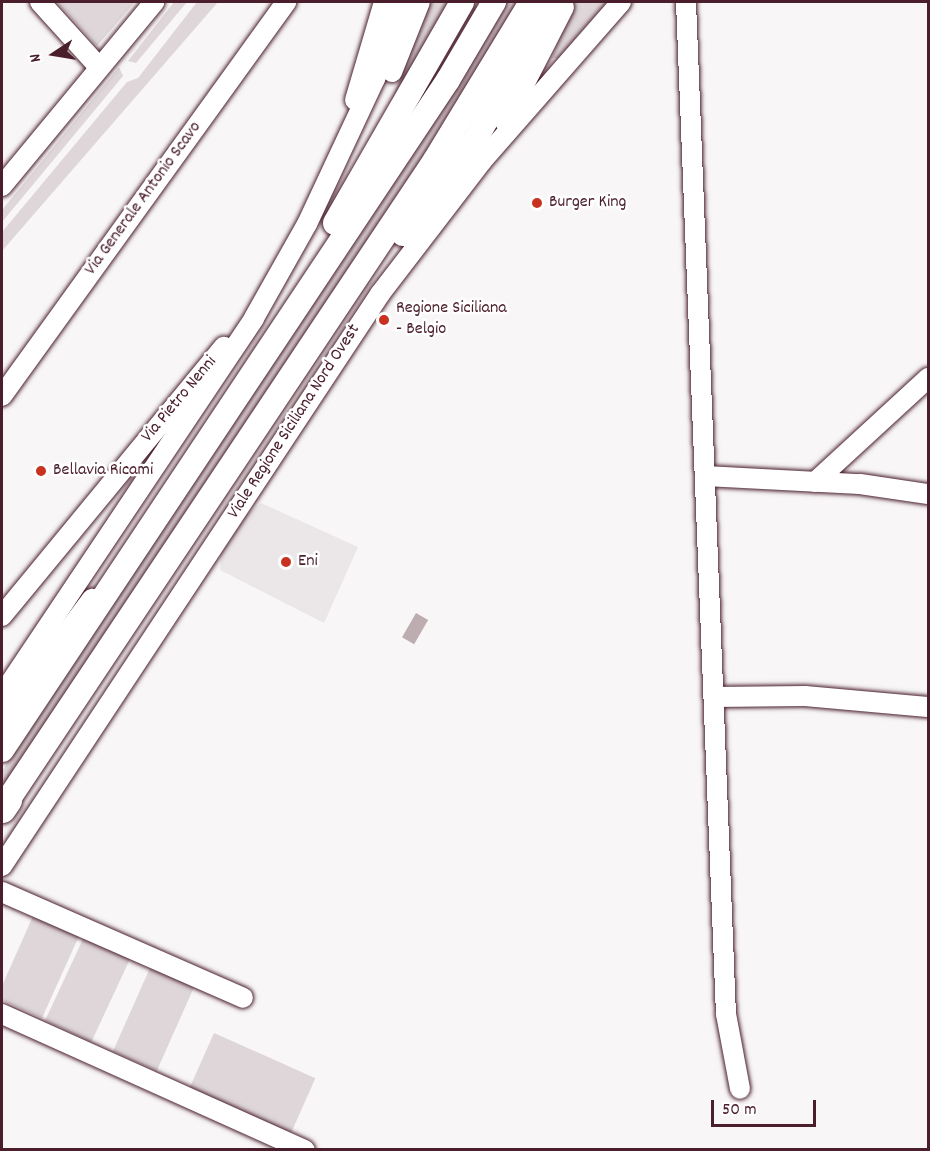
<!DOCTYPE html>
<html>
<head>
<meta charset="utf-8">
<style>
	body { margin:0 }
	#map { position:relative; width:930px; height:1151px; overflow:hidden; background:#f8f6f7; font-family:Dekko,sans-serif }
	div>[style] { position:absolute }
	[style*='--x'] { left:calc(var(--x)*1px); top:calc(var(--y)*1px); width:calc(var(--w)*1px); rotate:calc(var(--a)*1deg) }
	.built>* { inset:0; background:#ebe6e8 }
	.green>* { inset:0; background:#ded6d9; transform-origin:0 0 }
	.water>* { inset:0; background:#bdadb0; transform-origin:0 0 }
	.roads { filter:drop-shadow(0 0 2px #4a1f2b) drop-shadow(0 0 2px #4a1f2b) }
	.minor>* { height:20px; margin:-10px; padding:0 10px; transform-origin:10px; border-radius:10px; background:#fff }
	.major>* { height:24px; margin:-12px; padding:0 12px; transform-origin:12px; border-radius:12px; background:#fff }
	.highway>* { height:27px; margin:-13.5px; padding:0 13.5px; transform-origin:13.5px; border-radius:13.5px; background:#fff }
	.dots>* { width:16px; height:16px; translate:-50% -50%; box-sizing:border-box; border:3px solid #fff; border-radius:50% }
	span { translate:-50% -50%; white-space:nowrap; text-align:center; line-height:1.15; -webkit-text-stroke:5px #fff; paint-order:stroke }
	.street-label { font-size:18px; color:#4a1f2b }
	.poi-label { font-size:18px; color:#4a1f2b }
	.left { translate:0 -50%; text-align:left }
	.frame { position:absolute; inset:0; border:3px solid #4a1f2b; pointer-events:none }
	.north { position:absolute; left:24px; top:24px; width:60px; height:60px; -webkit-text-stroke:4px #fff; paint-order:stroke; rotate:258deg; font-size:16px; font-weight:700; line-height:24px; text-align:center; color:#4a1f2b }
	.north::after { content:''; display:block; margin:auto; width:21px; height:27px; background:#4a1f2b; clip-path:polygon(50% 0,100% 100%,50% 72%,0 100%) }
	.scale { position:absolute; left:711px; top:1100px; width:105px; height:27px; box-sizing:border-box; border:3px solid #4a1f2b; border-top:0; padding-left:8px; font-size:18px; line-height:21px; white-space:nowrap; color:#4a1f2b; -webkit-text-stroke:4px #fff; paint-order:stroke }
</style>
</head>
<body>
<div id="map">
	<div class="built">
		<div style="clip-path:polygon(261px 503px,358px 547px,324px 623px,220px 570px,221px 553px,245px 516px)"></div>
	</div>
	<div class="green">
		<div style="clip-path:polygon(57px 2px,135px 2px,97px 46px)"></div>
		<div style="clip-path:polygon(174px 2px,187px 2px,136px 63px,128px 61px)"></div>
		<div style="clip-path:polygon(197px 2px,218px 2px,2px 251px,2px 232px,127px 82px,138px 78px)"></div>
		<div style="clip-path:polygon(428px 2px,455px 2px,396px 102px,392px 99px)"></div>
		<div style="clip-path:polygon(506px 2px,520px 2px,484px 64px,2px 793px,2px 771px)"></div>
		<div style="clip-path:polygon(573px 2px,607px 2px,559px 58px,552px 58px)"></div>
		<div style="clip-path:polygon(119px 67px,123px 76px,2px 222px,2px 210px)"></div>
		<div style="clip-path:polygon(33px 916px,79px 936px,42px 1018px,2px 1000px,2px 986px)"></div>
		<div style="left:84px;top:937px;width:51px;height:92px;rotate:25deg"></div>
		<div style="left:150px;top:968px;width:48px;height:91px;rotate:24deg"></div>
		<div style="left:214px;top:1033px;width:111px;height:60px;rotate:24deg"></div>
	</div>
	<div class="water">
		<div style="left:416px;top:613px;width:14px;height:28px;rotate:30deg"></div>
	</div>
	<div class="roads">
		<div class="minor">
			<div style="--x:40;--y:2;--w:88;--a:47.8"></div>
			<div style="--x:686;--y:2;--w:1013;--a:87.74"></div>
			<div style="--x:726;--y:1014;--w:76;--a:79.4"></div>
			<div style="--x:392;--y:72;--w:75;--a:-68.2"></div>
			<div style="--x:355;--y:100;--w:102;--a:-73.5"></div>
			<div style="--x:505;--y:122;--w:129;--a:-62.8"></div>
			<div style="--x:2;--y:186;--w:239;--a:-50.4"></div>
			<div style="--x:2;--y:396;--w:486;--a:-54.2"></div>
			<div style="--x:705;--y:476;--w:155;--a:3"></div>
			<div style="--x:860;--y:484;--w:69;--a:8.4"></div>
			<div style="--x:815;--y:482;--w:154;--a:-42.6"></div>
			<div style="--x:2;--y:616;--w:349;--a:-50.5"></div>
			<div style="--x:2;--y:695;--w:453;--a:-56.2"></div>
			<div style="--x:254;--y:318;--w:108;--a:-60.6"></div>
			<div style="--x:307;--y:224;--w:160;--a:-64.9"></div>
			<div style="--x:375;--y:79;--w:82;--a:-70"></div>
			<div style="--x:714;--y:697;--w:91;--a:-0.6"></div>
			<div style="--x:805;--y:696;--w:123;--a:5.1"></div>
			<div style="--x:2;--y:720;--w:151;--a:-53.4"></div>
			<div style="--x:2;--y:866;--w:686;--a:-56.54"></div>
			<div style="--x:380;--y:294;--w:168;--a:-52.5"></div>
			<div style="--x:482;--y:161;--w:211;--a:-48.8"></div>
			<div style="--x:2;--y:892;--w:263;--a:23.7"></div>
			<div style="--x:2;--y:1014;--w:332;--a:24.2"></div>
		</div>
		<div class="major">
			<div style="--x:335;--y:223;--w:255;--a:-60.1"></div>
			<div style="--x:403;--y:234;--w:115;--a:-52.4"></div>
			<div style="--x:473;--y:143;--w:164;--a:-59.5"></div>
			<div style="--x:2;--y:750;--w:805;--a:-56.35"></div>
			<div style="--x:448;--y:80;--w:91;--a:-59.5"></div>
			<div style="--x:8;--y:800;--w:769;--a:-56.29"></div>
			<div style="--x:435;--y:160;--w:185;--a:-58.7"></div>
		</div>
		<div class="highway">
			<div style="--x:2;--y:809;--w:11;--a:-56"></div>
		</div>
	</div>
	<div class="dots">
		<div style="left:537px;top:203px;background:#c8321e"></div>
		<div style="left:384px;top:320px;background:#c8321e"></div>
		<div style="left:41px;top:471px;background:#c8321e"></div>
		<div style="left:286px;top:562px;background:#c8321e"></div>
	</div>
	<div class="street-label">
		<span style="left:144px;top:199px;rotate:-54deg">Via Generale Antonio Scavo</span>
		<span style="left:180px;top:400px;rotate:-50deg">Via Pietro Nenni</span>
		<span style="left:295px;top:422px;rotate:-57deg">Viale Regione Siciliana Nord Ovest</span>
	</div>
	<div class="poi-label">
		<span class="left" style="left:549px;top:203px">Burger King</span>
		<span class="left" style="left:396px;top:320px">Regione Siciliana<br>- Belgio</span>
		<span class="left" style="left:53px;top:471px">Bellavia Ricami</span>
		<span class="left" style="left:298px;top:562px">Eni</span>
	</div>
	<div class="frame"></div>
	<div class="north">N</div>
	<div class="scale">50 m</div>
</div>
</body>
</html>
